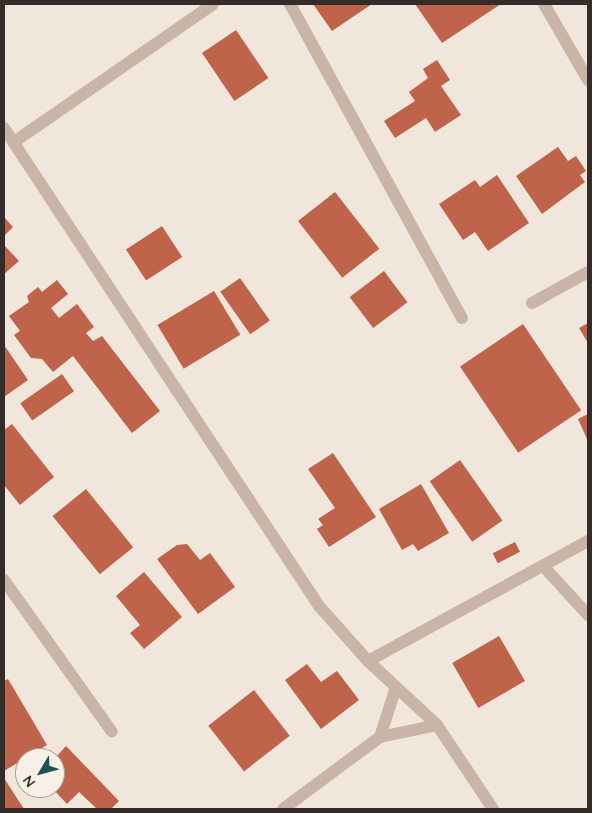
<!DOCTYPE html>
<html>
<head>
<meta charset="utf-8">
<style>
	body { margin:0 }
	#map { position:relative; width:592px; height:813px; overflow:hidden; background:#f0e6db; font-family:Quicksand,sans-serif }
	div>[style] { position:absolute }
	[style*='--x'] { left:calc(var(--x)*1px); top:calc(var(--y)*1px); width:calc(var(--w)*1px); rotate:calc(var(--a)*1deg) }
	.building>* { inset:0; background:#bf634b; transform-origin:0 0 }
	.minor>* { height:12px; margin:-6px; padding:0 6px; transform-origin:6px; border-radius:6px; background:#c8b5a8 }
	span { translate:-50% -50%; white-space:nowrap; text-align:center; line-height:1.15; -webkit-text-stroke:4px #f8f0e7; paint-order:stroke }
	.frame { position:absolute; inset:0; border:5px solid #352b28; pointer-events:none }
	.north { position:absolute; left:15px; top:748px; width:50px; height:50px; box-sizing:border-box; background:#f8f0e7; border:1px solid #aaa19b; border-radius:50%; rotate:233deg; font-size:14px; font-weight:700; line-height:20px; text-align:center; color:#352b28 }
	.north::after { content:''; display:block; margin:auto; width:18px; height:22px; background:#205254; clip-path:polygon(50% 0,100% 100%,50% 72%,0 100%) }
</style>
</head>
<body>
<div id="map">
	<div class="building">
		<div style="clip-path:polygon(313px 4px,372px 4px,332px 31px)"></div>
		<div style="clip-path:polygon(415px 4px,501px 4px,442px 43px)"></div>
		<div style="left:236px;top:30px;width:58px;height:41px;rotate:56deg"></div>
		<div style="clip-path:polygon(437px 60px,450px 80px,441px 86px,461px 115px,435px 132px,426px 118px,395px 138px,384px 121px,415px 101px,409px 92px,428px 78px,423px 69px)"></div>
		<div style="clip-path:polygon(558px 147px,568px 161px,576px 156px,586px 171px,580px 175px,585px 182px,542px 214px,516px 176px)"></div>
		<div style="clip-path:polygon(497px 175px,529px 223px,488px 251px,475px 232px,463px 240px,439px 204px,475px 180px,480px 187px)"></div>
		<div style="left:335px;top:192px;width:72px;height:47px;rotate:52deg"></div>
		<div style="clip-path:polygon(4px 217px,13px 227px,4px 236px)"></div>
		<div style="left:162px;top:226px;width:37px;height:43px;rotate:57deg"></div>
		<div style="clip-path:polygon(4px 245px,19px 261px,4px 274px)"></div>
		<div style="left:384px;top:271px;width:39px;height:43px;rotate:53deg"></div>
		<div style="left:240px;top:278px;width:52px;height:24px;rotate:55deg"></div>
		<div style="clip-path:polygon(57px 280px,68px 294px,51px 308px,59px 318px,77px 304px,94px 327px,86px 333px,93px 341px,102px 336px,160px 411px,132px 433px,73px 356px,53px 372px,42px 359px,31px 358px,14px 335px,20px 331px,9px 316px,29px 302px,27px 296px,38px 287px,42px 292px)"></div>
		<div style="left:214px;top:291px;width:51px;height:66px;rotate:59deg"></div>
		<div style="clip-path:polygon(588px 323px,588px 343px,579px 328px)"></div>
		<div style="left:523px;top:324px;width:104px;height:76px;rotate:56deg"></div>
		<div style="clip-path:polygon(4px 345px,28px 380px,4px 397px)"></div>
		<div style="left:62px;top:374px;width:21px;height:51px;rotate:55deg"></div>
		<div style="clip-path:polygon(588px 414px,588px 441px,578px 419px)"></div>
		<div style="clip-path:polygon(12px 424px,54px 477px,20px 505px,4px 485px,4px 430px)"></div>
		<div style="clip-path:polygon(333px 453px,376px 517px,329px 547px,317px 529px,323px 525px,318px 519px,335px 508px,308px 469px)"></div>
		<div style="left:460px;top:460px;width:74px;height:37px;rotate:55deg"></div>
		<div style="clip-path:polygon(421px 484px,449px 533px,418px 551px,413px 544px,402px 550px,379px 509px)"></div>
		<div style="left:86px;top:489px;width:75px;height:43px;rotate:51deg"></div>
		<div style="left:515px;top:542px;width:11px;height:25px;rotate:63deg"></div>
		<div style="clip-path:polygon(187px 544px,200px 560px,210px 553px,235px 587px,198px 614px,157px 559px,177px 545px)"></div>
		<div style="clip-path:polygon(144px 572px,182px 617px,144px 649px,130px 633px,140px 625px,116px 596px)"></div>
		<div style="left:499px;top:636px;width:52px;height:54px;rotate:60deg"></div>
		<div style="clip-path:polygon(307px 664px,321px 682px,337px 671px,359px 700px,321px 729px,285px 680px)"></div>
		<div style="clip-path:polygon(8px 679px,47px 745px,4px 771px,4px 681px)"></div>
		<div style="left:254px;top:690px;width:58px;height:58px;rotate:52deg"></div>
		<div style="clip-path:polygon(66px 746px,119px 801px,111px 809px,97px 809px,79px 792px,67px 804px,52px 788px,55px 758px)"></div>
		<div style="clip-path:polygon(4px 778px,24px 809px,4px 809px)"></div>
	</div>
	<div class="minor">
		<div style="--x:290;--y:4;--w:358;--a:61.3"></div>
		<div style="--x:544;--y:4;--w:88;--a:59.9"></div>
		<div style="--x:4;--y:128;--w:572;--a:56.62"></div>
		<div style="--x:319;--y:606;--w:74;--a:48.3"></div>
		<div style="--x:368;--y:661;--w:94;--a:42.8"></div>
		<div style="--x:437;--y:725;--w:101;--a:56.3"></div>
		<div style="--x:14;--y:142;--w:242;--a:-34.7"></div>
		<div style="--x:532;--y:303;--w:64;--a:-29"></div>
		<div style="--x:544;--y:567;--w:65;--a:47.5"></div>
		<div style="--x:4;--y:580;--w:186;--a:54.6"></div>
		<div style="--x:368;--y:661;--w:251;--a:-28.6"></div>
		<div style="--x:380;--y:737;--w:52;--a:-72.3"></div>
		<div style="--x:283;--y:809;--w:121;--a:-36.6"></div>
		<div style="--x:380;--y:737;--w:58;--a:-11.9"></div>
	</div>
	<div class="frame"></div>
	<div class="north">N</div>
</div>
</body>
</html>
